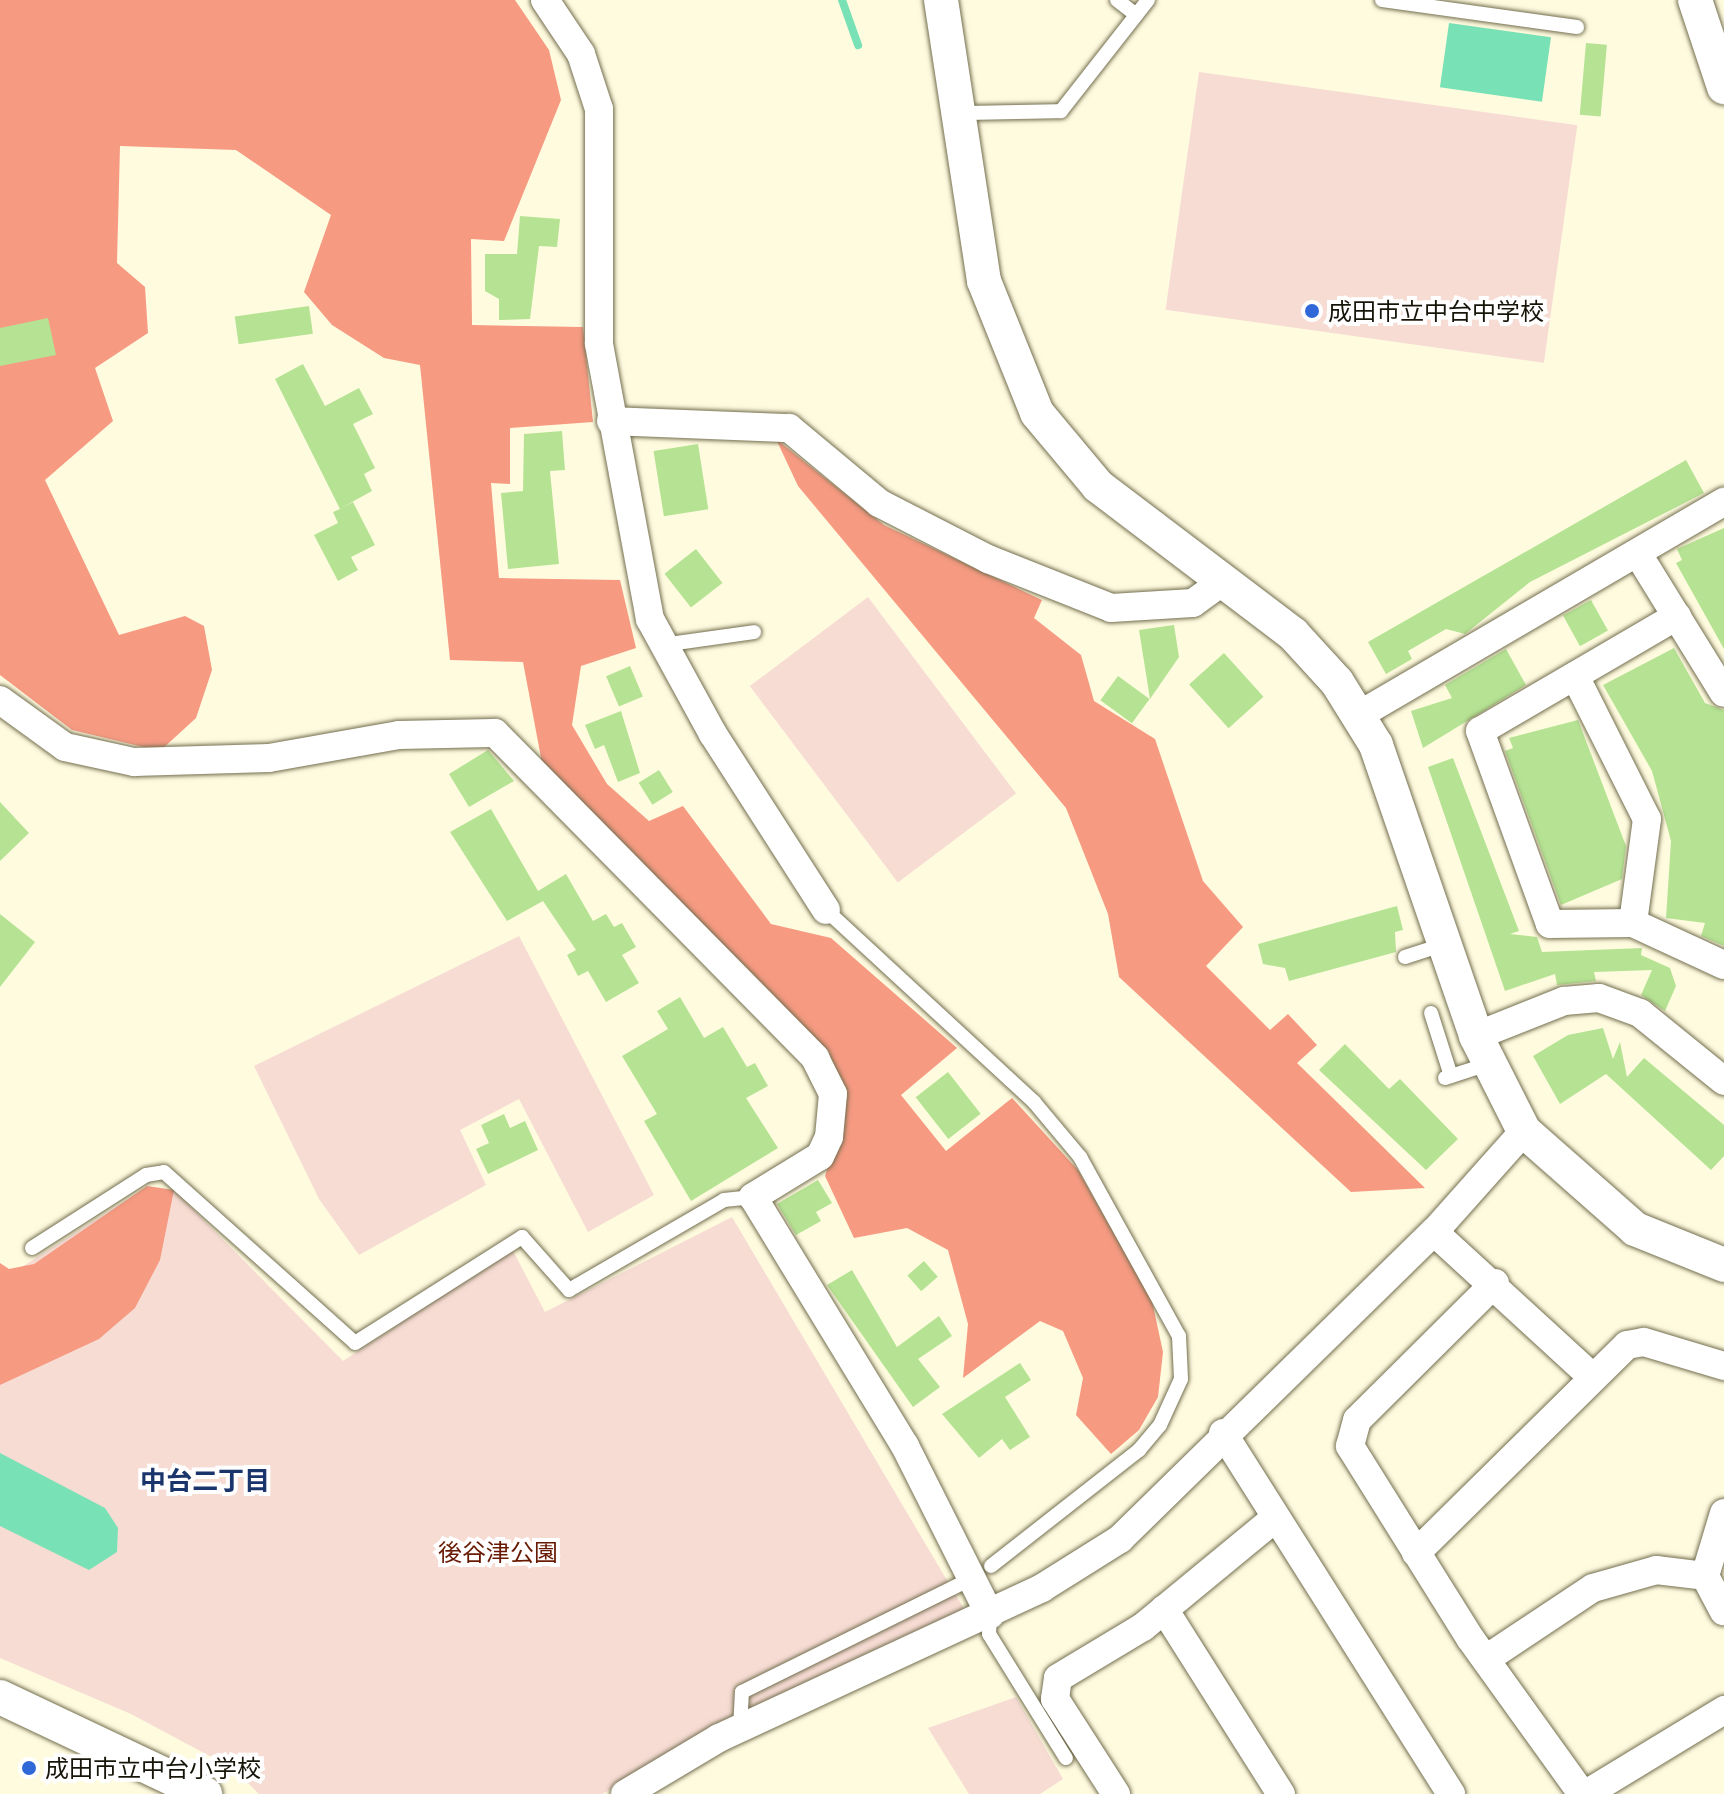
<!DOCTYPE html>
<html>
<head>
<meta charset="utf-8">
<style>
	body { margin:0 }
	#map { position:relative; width:1724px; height:1794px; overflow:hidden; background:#fffbdf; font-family:Commissioner,"Noto Sans JP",sans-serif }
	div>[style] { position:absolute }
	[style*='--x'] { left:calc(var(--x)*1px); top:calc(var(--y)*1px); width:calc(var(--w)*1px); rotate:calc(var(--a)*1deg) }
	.green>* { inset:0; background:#f7dcd4; transform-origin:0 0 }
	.forest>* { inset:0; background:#f69a82 }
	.water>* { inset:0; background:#79e1b6; transform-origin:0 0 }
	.stream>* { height:8px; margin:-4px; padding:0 4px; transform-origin:4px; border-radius:4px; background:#79e1b6 }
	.building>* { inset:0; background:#b5e393; transform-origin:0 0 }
	.roads { filter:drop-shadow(0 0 2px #736e4f) drop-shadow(0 0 2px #736e4f) }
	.service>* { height:14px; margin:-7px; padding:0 7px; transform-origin:7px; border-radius:7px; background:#fff }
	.minor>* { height:28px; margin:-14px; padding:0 14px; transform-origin:14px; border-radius:14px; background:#fff }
	.tertiary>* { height:34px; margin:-17px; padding:0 17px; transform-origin:17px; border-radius:17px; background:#fff }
	.dots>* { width:22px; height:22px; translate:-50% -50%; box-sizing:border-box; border:4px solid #fff; border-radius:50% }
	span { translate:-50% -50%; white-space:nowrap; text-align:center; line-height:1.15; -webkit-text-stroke:8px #fff; paint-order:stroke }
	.poi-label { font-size:24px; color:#171509 }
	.left { translate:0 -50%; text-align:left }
	.park-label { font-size:24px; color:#681902 }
	.neighbourhood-label { font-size:26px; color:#1a356b; font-weight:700 }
</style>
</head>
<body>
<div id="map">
	<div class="green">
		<div style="left:1199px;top:72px;width:382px;height:240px;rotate:8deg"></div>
		<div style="left:868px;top:597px;width:246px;height:148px;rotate:53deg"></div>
		<div style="clip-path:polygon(519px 936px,654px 1195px,588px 1232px,519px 1099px,460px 1130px,486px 1185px,359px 1255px,319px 1199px,254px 1066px)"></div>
		<div style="clip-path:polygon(146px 1187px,174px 1190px,343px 1361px,512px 1249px,545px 1312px,732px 1217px,964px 1609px,602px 1794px,259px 1794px,234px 1769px,131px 1714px,0 1658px,0 1268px,14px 1272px)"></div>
		<div style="clip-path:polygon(1016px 1697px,1063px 1779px,1040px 1794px,969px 1794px,928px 1728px)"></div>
	</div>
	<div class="forest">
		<div style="clip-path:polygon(0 0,515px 0,549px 50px,561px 100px,504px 241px,471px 239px,472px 325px,583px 327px,593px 422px,510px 428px,510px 484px,491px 483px,499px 578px,620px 580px,636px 648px,581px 666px,572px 725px,607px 784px,649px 821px,683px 806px,771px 924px,831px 938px,957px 1048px,901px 1095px,946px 1151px,1012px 1098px,1078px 1170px,1152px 1301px,1163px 1352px,1158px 1397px,1139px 1430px,1111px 1454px,1076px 1415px,1083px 1378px,1063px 1331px,1040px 1321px,963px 1378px,968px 1324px,948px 1250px,907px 1228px,854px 1238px,825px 1176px,846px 1110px,830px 1055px,542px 763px,523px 662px,450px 660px,420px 365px,384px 358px,332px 325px,304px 292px,331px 215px,236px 150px,120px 146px,117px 263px,145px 287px,148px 333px,95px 368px,113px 421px,45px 480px,119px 635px,185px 616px,204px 626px,212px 670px,196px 718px,160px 751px,72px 730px,0 675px)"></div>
		<div style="clip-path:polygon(776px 439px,884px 525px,1042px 600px,1034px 618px,1081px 655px,1094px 701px,1155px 739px,1203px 881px,1243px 927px,1206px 966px,1270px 1030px,1288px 1014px,1317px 1045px,1297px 1063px,1425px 1188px,1351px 1192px,1119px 977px,1108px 914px,1066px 808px,798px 486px)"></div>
		<div style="clip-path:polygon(147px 1186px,174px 1190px,160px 1260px,135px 1308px,99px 1339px,0 1385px,0 1263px,9px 1269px,34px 1264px)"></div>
	</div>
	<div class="water">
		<div style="left:1449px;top:23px;width:103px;height:65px;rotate:8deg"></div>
		<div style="clip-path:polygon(0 1453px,105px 1508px,118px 1528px,117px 1552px,89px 1570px,0 1526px)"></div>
	</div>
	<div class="stream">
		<div style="--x:842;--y:0;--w:48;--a:70.4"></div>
	</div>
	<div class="building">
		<div style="left:1586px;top:43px;width:21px;height:72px;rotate:5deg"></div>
		<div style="clip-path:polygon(520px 216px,560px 219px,557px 247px,539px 246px,530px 319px,499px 320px,499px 299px,485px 291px,485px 254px,517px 254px)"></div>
		<div style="left:309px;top:306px;width:28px;height:75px;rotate:82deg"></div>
		<div style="clip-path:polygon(48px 318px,56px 355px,0 366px,0 328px)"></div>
		<div style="clip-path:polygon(303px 364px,325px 406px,359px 388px,373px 414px,353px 424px,375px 468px,364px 474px,372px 491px,341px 508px,353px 502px,375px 545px,351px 557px,358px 570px,338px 581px,314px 535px,338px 523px,333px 512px,340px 509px,275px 379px)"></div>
		<div style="clip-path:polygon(562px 431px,565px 470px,550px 471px,559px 564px,508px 569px,501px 493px,523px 491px,524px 434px)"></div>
		<div style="left:698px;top:444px;width:66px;height:45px;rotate:81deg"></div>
		<div style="clip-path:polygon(1686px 460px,1704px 493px,1530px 582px,1465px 634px,1446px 629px,1408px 651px,1412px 659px,1386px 674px,1368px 642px)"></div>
		<div style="clip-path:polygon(1724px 528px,1724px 649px,1676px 563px,1682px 560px,1677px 549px)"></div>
		<div style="left:696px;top:549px;width:43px;height:40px;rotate:52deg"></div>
		<div style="left:1591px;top:600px;width:35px;height:32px;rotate:61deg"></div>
		<div style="clip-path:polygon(1174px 625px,1179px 657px,1150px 699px,1139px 630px)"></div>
		<div style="clip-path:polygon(1674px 648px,1705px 703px,1724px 710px,1724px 946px,1701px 936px,1705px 923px,1666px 918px,1671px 841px,1652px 771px,1603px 685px)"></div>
		<div style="clip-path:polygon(1506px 649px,1526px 685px,1423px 748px,1411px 711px,1452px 698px,1445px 685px)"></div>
		<div style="left:1224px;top:653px;width:59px;height:47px;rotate:48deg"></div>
		<div style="left:630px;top:666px;width:33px;height:26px;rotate:67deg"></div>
		<div style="left:1118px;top:676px;width:39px;height:30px;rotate:36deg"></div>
		<div style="clip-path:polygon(621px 711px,640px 773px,618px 782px,604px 745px,595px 749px,585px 725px)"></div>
		<div style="clip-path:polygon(1578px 720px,1626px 846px,1622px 879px,1561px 905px,1505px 751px,1513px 748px,1509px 738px)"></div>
		<div style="clip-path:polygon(488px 750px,514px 781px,469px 807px,449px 774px)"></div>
		<div style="clip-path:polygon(1453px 758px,1519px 931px,1510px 934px,1537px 937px,1542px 952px,1642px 948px,1641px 955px,1670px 968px,1676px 986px,1665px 1011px,1641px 995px,1652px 970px,1594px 972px,1596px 981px,1557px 985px,1555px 974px,1505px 991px,1428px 767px)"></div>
		<div style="left:659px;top:770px;width:26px;height:24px;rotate:58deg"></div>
		<div style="clip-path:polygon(0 802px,29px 833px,0 861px)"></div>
		<div style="clip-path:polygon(491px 809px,538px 891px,566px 874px,593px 921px,606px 914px,614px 927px,622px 923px,636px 947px,622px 955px,639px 983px,606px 1002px,588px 971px,578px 976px,567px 955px,576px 950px,543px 901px,507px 921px,450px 832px)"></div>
		<div style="clip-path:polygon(1397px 906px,1403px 930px,1395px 932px,1396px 952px,1289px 981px,1285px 968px,1263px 964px,1258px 944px)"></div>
		<div style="clip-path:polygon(0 914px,35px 942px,0 987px)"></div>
		<div style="clip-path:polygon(680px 997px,704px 1038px,723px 1027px,747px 1067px,755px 1063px,768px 1086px,746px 1098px,778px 1148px,691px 1201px,644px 1121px,657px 1114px,622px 1056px,668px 1029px,657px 1011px)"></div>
		<div style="clip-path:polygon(1603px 1028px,1613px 1059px,1620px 1042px,1627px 1077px,1644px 1058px,1724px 1125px,1724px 1156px,1711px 1170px,1606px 1074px,1560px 1104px,1533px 1056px,1568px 1035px)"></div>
		<div style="clip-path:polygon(1345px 1044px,1389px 1089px,1400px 1079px,1458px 1139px,1426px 1170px,1319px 1070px)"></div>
		<div style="left:948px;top:1072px;width:53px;height:41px;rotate:52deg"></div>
		<div style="clip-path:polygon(504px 1114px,510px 1128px,525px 1121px,538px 1150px,488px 1174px,476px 1149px,489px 1143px,481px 1125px)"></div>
		<div style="clip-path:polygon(818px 1180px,832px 1203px,816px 1212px,821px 1221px,796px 1235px,777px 1204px)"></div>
		<div style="left:924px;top:1261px;width:21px;height:22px;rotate:49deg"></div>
		<div style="clip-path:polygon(852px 1270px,897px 1347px,939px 1316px,952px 1336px,918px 1359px,940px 1387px,913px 1407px,827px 1285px)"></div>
		<div style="clip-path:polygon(1020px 1363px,1031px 1380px,1005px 1397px,1030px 1437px,1010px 1450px,1002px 1439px,979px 1458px,942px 1414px)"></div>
	</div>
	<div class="roads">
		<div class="service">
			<div style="--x:1117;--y:0;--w:24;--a:38"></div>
			<div style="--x:1382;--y:0;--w:197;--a:7.9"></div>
			<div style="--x:961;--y:113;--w:100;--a:-1.1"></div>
			<div style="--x:1061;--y:111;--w:141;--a:-51.9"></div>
			<div style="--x:662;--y:645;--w:93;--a:-8"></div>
			<div style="--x:826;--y:910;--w:283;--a:42.7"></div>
			<div style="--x:1034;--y:1102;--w:72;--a:50.1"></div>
			<div style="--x:1080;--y:1157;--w:205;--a:61.1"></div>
			<div style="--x:1179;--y:1336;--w:43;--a:87.3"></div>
			<div style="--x:1181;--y:1379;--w:51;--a:114.5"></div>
			<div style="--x:1160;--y:1425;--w:33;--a:130"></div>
			<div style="--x:1139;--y:1450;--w:188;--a:141.9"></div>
			<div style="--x:1405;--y:957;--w:40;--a:-18"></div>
			<div style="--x:1431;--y:1013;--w:66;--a:72.4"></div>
			<div style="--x:1445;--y:1078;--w:45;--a:-18"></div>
			<div style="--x:32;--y:1248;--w:135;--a:-32.6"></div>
			<div style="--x:146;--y:1175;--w:18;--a:-9"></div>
			<div style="--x:164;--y:1172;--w:256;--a:41.8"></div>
			<div style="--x:355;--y:1343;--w:198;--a:-32.4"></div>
			<div style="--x:522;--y:1237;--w:71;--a:48.4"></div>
			<div style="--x:569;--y:1290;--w:179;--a:-30.1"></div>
			<div style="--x:724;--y:1200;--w:29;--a:-6"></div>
			<div style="--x:990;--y:1615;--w:19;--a:93"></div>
			<div style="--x:989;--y:1634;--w:146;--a:58.2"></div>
			<div style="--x:740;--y:1729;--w:37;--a:-87"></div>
			<div style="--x:742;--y:1692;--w:246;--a:-26.3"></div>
		</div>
		<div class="minor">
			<div style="--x:545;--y:0;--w:65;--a:56.3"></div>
			<div style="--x:581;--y:54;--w:58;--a:71.9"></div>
			<div style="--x:599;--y:109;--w:235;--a:90"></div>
			<div style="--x:599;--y:344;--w:280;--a:79.5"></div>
			<div style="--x:650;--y:619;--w:131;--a:61.3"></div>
			<div style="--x:713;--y:734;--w:209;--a:57.3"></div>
			<div style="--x:611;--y:421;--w:178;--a:2.3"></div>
			<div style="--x:789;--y:428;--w:117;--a:39.8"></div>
			<div style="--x:879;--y:503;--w:123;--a:27.2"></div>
			<div style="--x:988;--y:559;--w:132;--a:21.7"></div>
			<div style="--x:1111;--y:608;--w:82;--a:-3.5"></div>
			<div style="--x:1193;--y:603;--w:37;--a:-36"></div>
			<div style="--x:1638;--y:554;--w:163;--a:58.3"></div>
			<div style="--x:1677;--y:616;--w:228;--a:149.7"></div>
			<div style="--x:1480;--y:731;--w:205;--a:70.1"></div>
			<div style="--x:1550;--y:924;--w:83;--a:-0.7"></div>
			<div style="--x:1633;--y:923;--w:100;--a:24.8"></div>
			<div style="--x:1575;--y:676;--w:160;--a:63.3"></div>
			<div style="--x:1647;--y:819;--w:105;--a:97.7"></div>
			<div style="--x:0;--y:700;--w:80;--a:35.9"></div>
			<div style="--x:65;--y:747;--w:71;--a:12.3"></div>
			<div style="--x:134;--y:762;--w:135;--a:-1.7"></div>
			<div style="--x:269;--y:758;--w:132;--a:-10"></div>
			<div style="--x:399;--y:735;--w:96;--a:-1.2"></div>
			<div style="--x:495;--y:733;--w:456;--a:45.4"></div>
			<div style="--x:815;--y:1058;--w:40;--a:63.4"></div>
			<div style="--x:833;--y:1094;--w:43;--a:95.3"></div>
			<div style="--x:829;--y:1137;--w:21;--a:115"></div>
			<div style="--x:820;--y:1156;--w:79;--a:148.5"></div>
			<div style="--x:753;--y:1197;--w:292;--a:58.6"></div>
			<div style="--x:905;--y:1446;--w:189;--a:63.3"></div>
			<div style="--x:1359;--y:715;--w:423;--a:-30.3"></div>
			<div style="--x:1476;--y:1036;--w:95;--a:-21.7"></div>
			<div style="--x:1564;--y:1001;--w:35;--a:-5"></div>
			<div style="--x:1599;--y:998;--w:44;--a:20.1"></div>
			<div style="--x:1640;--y:1013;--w:108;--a:39"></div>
			<div style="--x:1434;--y:1232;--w:214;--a:42.5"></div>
			<div style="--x:1495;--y:1283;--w:194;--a:135.2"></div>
			<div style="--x:1357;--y:1420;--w:27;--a:105"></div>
			<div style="--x:1350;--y:1446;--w:226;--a:58"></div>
			<div style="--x:1470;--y:1638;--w:192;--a:54.3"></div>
			<div style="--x:1223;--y:1433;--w:427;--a:57.7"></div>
			<div style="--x:1724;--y:1513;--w:66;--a:106.8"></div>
			<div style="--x:1705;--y:1576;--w:40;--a:62"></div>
			<div style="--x:1416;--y:1553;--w:296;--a:-44.6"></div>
			<div style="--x:1627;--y:1345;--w:17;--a:-10"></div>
			<div style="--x:1644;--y:1342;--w:84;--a:16.7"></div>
			<div style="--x:1164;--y:1609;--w:219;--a:57.7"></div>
			<div style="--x:1486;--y:1659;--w:128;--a:-33.6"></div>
			<div style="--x:1593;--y:1588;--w:66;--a:-15.9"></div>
			<div style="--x:1656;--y:1570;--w:49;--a:7"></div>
			<div style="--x:625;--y:1794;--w:109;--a:-30.8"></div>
			<div style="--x:719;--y:1738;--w:356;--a:-24.9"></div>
			<div style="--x:1042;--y:1588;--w:92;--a:-32.1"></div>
			<div style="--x:1120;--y:1539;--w:439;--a:-44.4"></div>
			<div style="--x:1434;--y:1232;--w:135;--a:-48.3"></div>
			<div style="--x:1116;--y:1794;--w:113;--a:-122.7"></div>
			<div style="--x:1055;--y:1699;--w:21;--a:-82"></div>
			<div style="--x:1058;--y:1678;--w:99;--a:-31"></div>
			<div style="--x:1143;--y:1627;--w:171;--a:-39.5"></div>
			<div style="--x:1586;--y:1794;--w:162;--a:-31.3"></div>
		</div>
		<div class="tertiary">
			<div style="--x:941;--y:0;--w:284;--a:81.3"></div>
			<div style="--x:984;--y:281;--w:142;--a:68.1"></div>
			<div style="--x:1037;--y:413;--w:95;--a:50.1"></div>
			<div style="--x:1098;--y:486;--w:245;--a:37.2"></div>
			<div style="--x:1293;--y:634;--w:65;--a:47.5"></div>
			<div style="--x:1337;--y:682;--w:74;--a:58.2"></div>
			<div style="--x:1376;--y:745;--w:308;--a:71"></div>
			<div style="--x:1476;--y:1036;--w:106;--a:63.2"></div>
			<div style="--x:1524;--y:1131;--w:148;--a:41.4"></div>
			<div style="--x:1635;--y:1229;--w:96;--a:22"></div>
			<div style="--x:1695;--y:0;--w:92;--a:71.6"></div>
			<div style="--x:0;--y:1697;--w:227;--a:25.3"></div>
		</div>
	</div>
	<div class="dots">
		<div style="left:1312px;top:311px;background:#3168d7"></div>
		<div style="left:29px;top:1768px;background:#3168d7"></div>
	</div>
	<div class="poi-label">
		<span class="left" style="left:1328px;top:311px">成田市立中台中学校</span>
		<span class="left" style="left:45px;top:1768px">成田市立中台小学校</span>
	</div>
	<div class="park-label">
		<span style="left:498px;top:1552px">後谷津公園</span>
	</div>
	<div class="neighbourhood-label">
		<span style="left:205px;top:1480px">中台二丁目</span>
	</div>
</div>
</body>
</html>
